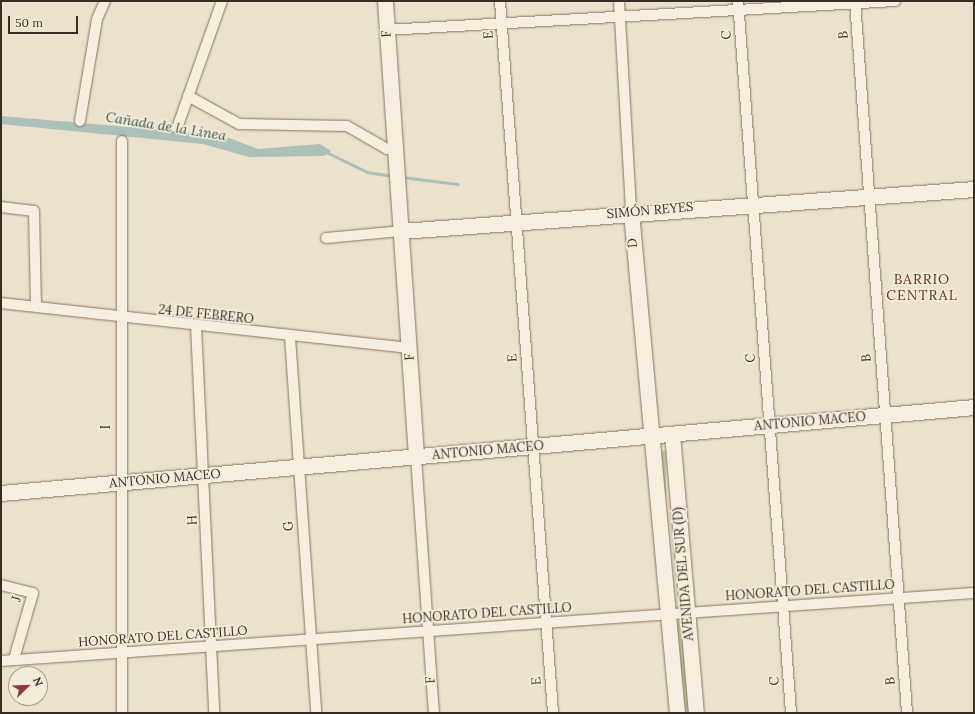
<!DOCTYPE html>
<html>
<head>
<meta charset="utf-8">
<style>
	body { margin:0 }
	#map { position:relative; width:975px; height:714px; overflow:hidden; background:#ebe1cc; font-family:Lora,serif }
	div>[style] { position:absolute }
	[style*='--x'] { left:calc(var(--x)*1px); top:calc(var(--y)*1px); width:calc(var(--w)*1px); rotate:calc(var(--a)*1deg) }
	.green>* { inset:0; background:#c4c8a0; transform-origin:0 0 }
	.water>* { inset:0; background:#abc0b9 }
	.stream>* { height:3px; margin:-1.5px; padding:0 1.5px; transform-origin:1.5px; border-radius:1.5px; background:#abc0b9 }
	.roads { filter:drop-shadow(0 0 1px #867461) drop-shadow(0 0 1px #867461) }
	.street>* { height:10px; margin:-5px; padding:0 5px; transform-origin:5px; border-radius:5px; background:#f6eede }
	.secondary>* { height:15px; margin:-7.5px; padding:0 7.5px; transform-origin:7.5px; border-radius:7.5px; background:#f6eede }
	span { translate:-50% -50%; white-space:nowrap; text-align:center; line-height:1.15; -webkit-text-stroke:3.5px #f3ebda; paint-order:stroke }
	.street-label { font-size:13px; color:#382d23 }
	.water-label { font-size:14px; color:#345653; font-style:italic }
	.neighbourhood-label { font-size:14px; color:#603227; letter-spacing:1px }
	.frame { position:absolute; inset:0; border:2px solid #382d23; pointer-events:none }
	.north { position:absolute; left:8px; top:666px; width:40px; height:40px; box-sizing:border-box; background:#f3ebda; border:1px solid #a89f91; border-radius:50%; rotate:67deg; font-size:11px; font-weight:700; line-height:16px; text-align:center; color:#382d23 }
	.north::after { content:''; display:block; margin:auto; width:14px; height:18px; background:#8f383a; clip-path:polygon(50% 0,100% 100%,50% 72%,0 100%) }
	.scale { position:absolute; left:8px; top:16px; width:70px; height:18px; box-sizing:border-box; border:2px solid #382d23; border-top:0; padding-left:5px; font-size:12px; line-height:14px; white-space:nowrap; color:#382d23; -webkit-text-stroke:3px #f3ebda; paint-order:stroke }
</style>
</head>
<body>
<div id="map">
	<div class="green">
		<div style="left:659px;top:451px;width:7px;height:149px"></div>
		<div style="clip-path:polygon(681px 621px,691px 713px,685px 713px,676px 622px)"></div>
	</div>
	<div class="water">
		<div style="clip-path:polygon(1px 116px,221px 135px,258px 149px,320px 144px,331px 151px,324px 156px,249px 157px,203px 144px,1px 124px)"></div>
	</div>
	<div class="stream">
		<div style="--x:326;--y:152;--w:46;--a:26"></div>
		<div style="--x:367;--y:172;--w:26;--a:9"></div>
		<div style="--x:401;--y:177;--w:57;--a:7"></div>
	</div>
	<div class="roads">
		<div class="street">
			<div style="--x:500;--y:1;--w:714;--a:85.74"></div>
			<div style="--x:619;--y:1;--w:211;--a:86.7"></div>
			<div style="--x:738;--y:1;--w:714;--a:85.74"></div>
			<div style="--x:855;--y:1;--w:714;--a:85.82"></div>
			<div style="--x:386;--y:30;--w:510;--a:-3.26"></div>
			<div style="--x:188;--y:96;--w:58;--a:28.8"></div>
			<div style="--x:239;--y:124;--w:108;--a:1.1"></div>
			<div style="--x:347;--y:126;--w:46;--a:29.9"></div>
			<div style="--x:387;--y:149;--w:8;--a:0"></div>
			<div style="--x:80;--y:121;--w:103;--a:-80.5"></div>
			<div style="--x:97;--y:19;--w:20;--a:-66"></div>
			<div style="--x:177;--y:128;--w:135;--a:-70.5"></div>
			<div style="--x:1;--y:207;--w:33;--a:7"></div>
			<div style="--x:34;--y:211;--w:95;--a:88.8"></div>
			<div style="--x:326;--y:238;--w:75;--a:-5.3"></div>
			<div style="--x:1;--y:303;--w:410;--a:6.3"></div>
			<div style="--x:196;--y:326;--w:387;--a:87.3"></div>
			<div style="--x:290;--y:337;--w:377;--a:86"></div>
			<div style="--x:416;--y:457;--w:257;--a:86"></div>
			<div style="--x:1;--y:585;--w:33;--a:14"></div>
			<div style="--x:33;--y:593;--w:69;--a:106.1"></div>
			<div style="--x:1;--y:661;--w:975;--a:-4"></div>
			<div style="--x:122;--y:713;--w:572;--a:-90"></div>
		</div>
		<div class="secondary">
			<div style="--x:385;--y:1;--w:457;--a:86.1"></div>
			<div style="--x:631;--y:212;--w:503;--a:84.75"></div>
			<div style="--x:401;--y:231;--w:575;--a:-4.19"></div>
			<div style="--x:672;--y:434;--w:280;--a:85.1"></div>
			<div style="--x:1;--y:493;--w:977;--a:-5.05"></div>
		</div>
	</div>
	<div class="street-label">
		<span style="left:387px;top:34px;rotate:-94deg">F</span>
		<span style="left:489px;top:35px;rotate:-94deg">E</span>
		<span style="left:727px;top:35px;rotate:-94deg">C</span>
		<span style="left:844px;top:35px;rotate:-94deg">B</span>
		<span style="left:650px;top:211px;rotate:-5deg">SIMÓN REYES</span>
		<span style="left:633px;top:243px;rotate:-95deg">D</span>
		<span style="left:206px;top:315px;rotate:6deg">24 DE FEBRERO</span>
		<span style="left:410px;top:357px;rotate:-94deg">F</span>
		<span style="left:513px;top:358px;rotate:-94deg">E</span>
		<span style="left:751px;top:358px;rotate:-95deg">C</span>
		<span style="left:867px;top:358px;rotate:-94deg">B</span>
		<span style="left:810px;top:422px;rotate:-5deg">ANTONIO MACEO</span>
		<span style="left:106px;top:427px;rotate:-90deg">I</span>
		<span style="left:488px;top:451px;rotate:-5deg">ANTONIO MACEO</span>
		<span style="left:165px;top:479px;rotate:-5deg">ANTONIO MACEO</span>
		<span style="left:193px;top:520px;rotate:-93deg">H</span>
		<span style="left:289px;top:526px;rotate:-95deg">G</span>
		<span style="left:684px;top:574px;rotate:-95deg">AVENIDA DEL SUR (D)</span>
		<span style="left:810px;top:591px;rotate:-4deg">HONORATO DEL CASTILLO</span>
		<span style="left:17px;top:599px;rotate:-74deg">J</span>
		<span style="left:487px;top:614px;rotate:-4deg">HONORATO DEL CASTILLO</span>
		<span style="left:163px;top:637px;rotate:-4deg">HONORATO DEL CASTILLO</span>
		<span style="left:431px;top:680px;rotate:-95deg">F</span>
		<span style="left:537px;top:681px;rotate:-95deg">E</span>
		<span style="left:775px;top:681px;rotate:-94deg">C</span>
		<span style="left:891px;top:681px;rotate:-94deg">B</span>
	</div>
	<div class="water-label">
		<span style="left:166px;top:126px;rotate:9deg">Cañada de la Línea</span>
	</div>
	<div class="neighbourhood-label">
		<span style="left:922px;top:287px">BARRIO<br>CENTRAL</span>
	</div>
	<div class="frame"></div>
	<div class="north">N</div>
	<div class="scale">50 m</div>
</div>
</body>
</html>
